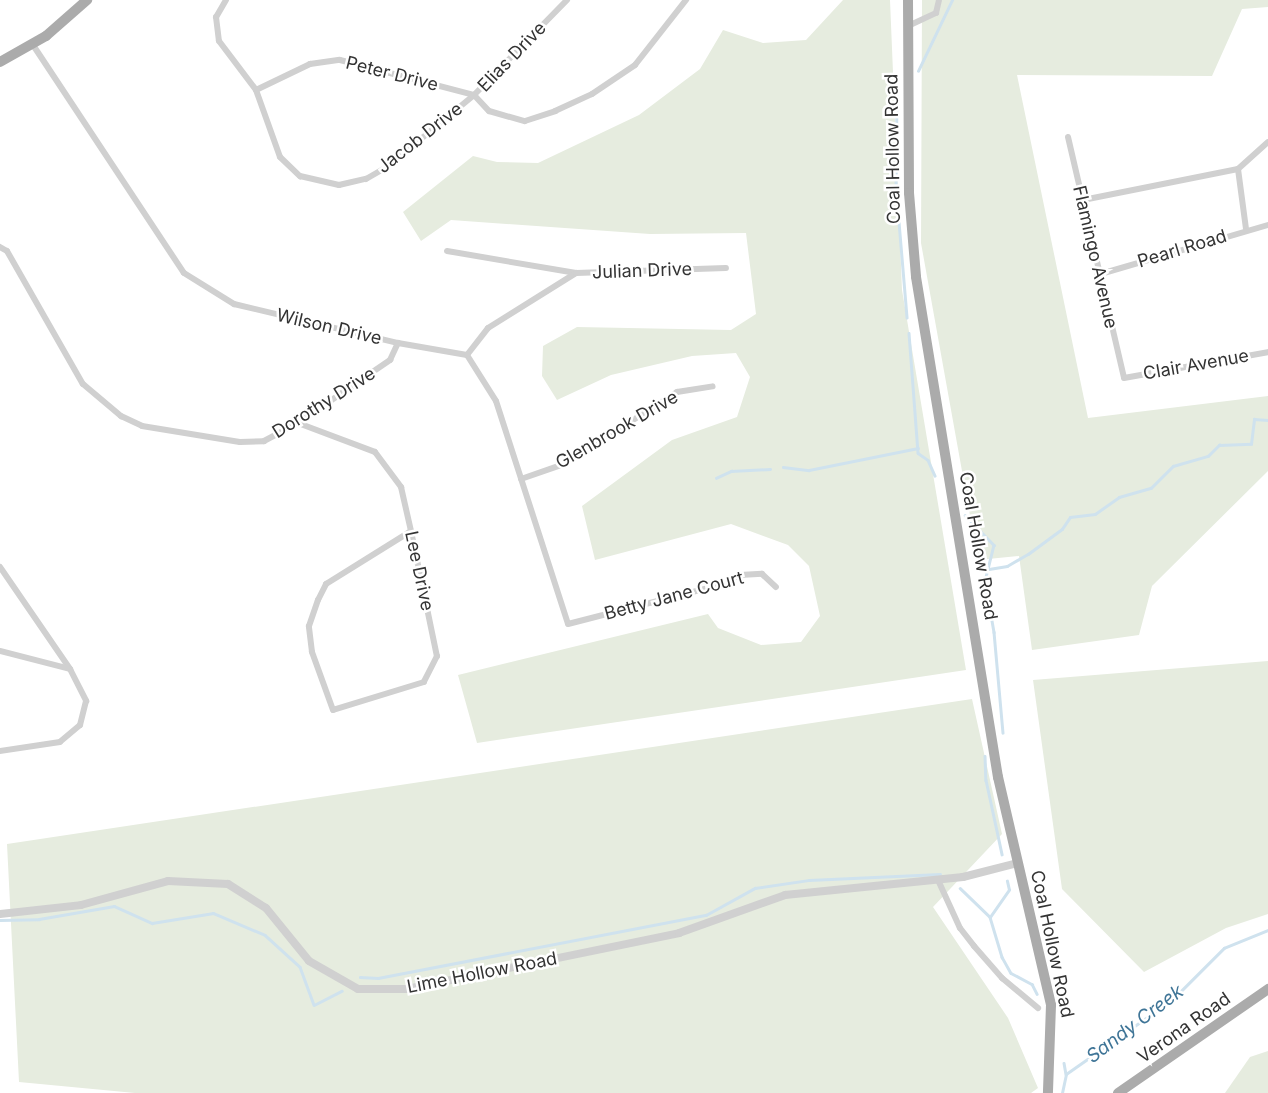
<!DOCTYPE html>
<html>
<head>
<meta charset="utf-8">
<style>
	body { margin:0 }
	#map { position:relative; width:1268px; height:1093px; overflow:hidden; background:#fff; font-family:Inter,sans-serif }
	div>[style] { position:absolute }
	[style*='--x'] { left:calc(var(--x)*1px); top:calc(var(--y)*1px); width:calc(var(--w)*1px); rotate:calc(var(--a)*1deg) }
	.green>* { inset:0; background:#e6ecdf }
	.stream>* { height:2.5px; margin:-1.25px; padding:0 1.25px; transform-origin:1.25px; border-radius:1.25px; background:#cfe2ee }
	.minor>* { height:6px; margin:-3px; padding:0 3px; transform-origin:3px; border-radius:3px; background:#d0d0d0 }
	.tertiary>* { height:8px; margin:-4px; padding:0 4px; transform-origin:4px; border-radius:4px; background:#d0d0d0 }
	.primary>* { height:10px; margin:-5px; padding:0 5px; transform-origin:5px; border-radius:5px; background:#ababab }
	span { translate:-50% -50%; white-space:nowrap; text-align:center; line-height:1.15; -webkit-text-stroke:5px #fff; paint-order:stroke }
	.street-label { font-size:18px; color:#333 }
	.water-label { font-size:19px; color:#3f7597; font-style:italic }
</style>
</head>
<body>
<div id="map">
	<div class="green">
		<div style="clip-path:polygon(843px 0,890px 0,902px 290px,966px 670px,477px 743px,458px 675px,708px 614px,718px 628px,761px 645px,801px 642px,820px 616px,809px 566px,788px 545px,731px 524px,595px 560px,582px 506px,672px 440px,737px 417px,750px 377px,736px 353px,692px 356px,611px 375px,557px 400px,542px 376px,543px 346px,577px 327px,731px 330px,756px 314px,746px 233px,650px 234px,451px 220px,421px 241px,403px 212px,473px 156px,497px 162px,538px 163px,639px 115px,700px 69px,723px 30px,763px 43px,806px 40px)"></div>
		<div style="clip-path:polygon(922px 0,1268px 0,1268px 7px,1242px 9px,1212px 76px,1017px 75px,1088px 418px,1268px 396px,1268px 471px,1152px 586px,1139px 635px,1032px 650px,1019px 556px,978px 560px,921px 243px)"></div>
		<div style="clip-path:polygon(1268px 661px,1268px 914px,1226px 928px,1144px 972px,1062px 889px,1033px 680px)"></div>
		<div style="clip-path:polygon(972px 699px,1002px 834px,933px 907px,1008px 1018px,1038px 1088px,1031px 1093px,135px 1093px,19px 1082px,7px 844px)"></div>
		<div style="clip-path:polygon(1268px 1051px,1268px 1093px,1225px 1093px,1250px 1057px)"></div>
	</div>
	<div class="stream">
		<div style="--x:918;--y:71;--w:79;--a:-64.4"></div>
		<div style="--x:897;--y:96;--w:90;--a:90.6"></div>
		<div style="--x:896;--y:186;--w:132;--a:85.2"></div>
		<div style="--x:909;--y:333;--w:120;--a:85.7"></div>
		<div style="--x:918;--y:453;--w:12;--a:35"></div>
		<div style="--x:928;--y:460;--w:17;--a:66"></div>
		<div style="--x:783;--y:467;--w:26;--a:7"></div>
		<div style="--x:809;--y:470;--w:111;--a:-11.4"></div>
		<div style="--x:716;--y:478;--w:17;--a:-25"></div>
		<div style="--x:731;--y:471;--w:39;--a:-3"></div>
		<div style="--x:965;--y:515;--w:42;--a:46"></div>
		<div style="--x:994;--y:545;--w:37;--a:104"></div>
		<div style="--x:985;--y:581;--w:52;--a:80"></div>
		<div style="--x:994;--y:632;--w:101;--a:84.9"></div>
		<div style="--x:989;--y:569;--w:18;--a:-9"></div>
		<div style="--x:1007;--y:566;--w:24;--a:-30"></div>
		<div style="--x:1028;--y:554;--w:42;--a:-36.3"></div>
		<div style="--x:1062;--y:529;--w:14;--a:-56"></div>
		<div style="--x:1070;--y:517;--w:25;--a:-7"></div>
		<div style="--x:1095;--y:514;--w:29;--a:-35"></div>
		<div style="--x:1119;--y:497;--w:33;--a:-16"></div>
		<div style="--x:1151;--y:488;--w:31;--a:-45"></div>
		<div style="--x:1173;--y:466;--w:36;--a:-16"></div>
		<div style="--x:1208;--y:456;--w:16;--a:-45"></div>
		<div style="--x:1219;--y:445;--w:32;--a:-2"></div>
		<div style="--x:1251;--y:444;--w:25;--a:-83"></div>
		<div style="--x:1254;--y:419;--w:14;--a:4"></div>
		<div style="--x:985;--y:756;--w:24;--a:88"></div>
		<div style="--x:986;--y:780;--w:76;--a:77.8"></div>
		<div style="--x:960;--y:888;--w:42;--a:44"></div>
		<div style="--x:990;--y:917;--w:42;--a:73.3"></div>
		<div style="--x:1002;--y:957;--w:18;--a:61"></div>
		<div style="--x:1011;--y:973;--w:24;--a:28"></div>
		<div style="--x:1032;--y:984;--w:11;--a:63"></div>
		<div style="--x:990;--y:917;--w:33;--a:-55"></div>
		<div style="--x:1009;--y:890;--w:9;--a:-103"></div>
		<div style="--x:0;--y:920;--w:39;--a:-1"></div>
		<div style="--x:39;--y:919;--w:76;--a:-9.8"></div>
		<div style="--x:114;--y:906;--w:42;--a:24.1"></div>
		<div style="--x:152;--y:923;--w:62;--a:-9.3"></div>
		<div style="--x:213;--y:913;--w:56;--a:22.9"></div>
		<div style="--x:265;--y:935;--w:47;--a:42.4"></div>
		<div style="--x:300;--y:967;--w:40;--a:69.8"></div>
		<div style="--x:314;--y:1005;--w:31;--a:-27"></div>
		<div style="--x:360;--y:977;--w:18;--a:3"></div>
		<div style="--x:378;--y:978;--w:334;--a:-10.9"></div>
		<div style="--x:706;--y:915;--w:56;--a:-28.9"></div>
		<div style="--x:755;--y:888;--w:55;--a:-8.4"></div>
		<div style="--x:809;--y:880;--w:131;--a:-2.6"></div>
		<div style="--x:1064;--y:1063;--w:11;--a:80"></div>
		<div style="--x:1062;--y:1093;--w:19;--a:-78"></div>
		<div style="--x:1066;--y:1074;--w:131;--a:-35"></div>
		<div style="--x:1173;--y:999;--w:72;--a:-45"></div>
		<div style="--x:1224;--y:948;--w:48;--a:-22.2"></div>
	</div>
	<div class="minor">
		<div style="--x:226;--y:0;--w:20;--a:120"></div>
		<div style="--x:216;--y:17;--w:24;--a:83"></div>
		<div style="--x:219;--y:41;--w:61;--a:52.9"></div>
		<div style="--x:256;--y:90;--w:71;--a:70.3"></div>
		<div style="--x:280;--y:157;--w:28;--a:44"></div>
		<div style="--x:300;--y:176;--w:40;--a:13"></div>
		<div style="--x:339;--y:185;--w:28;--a:-13"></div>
		<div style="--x:366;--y:179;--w:24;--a:-30"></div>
		<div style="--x:387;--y:167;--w:113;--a:-39.6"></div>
		<div style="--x:474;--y:95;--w:133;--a:-45.6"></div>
		<div style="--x:908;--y:26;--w:31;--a:-25"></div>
		<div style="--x:936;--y:13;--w:13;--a:-77"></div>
		<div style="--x:33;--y:45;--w:273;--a:56.5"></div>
		<div style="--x:184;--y:273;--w:59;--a:31.8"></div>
		<div style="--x:234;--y:304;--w:169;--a:13.4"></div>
		<div style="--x:398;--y:343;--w:70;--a:9.9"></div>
		<div style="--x:467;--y:355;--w:54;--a:57.8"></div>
		<div style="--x:496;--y:401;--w:234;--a:72.1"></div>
		<div style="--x:568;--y:624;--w:153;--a:-14.4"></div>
		<div style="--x:716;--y:586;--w:26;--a:-25"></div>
		<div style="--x:740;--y:575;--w:22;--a:-3"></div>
		<div style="--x:762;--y:574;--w:19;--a:43"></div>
		<div style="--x:256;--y:90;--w:60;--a:-25.7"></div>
		<div style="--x:310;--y:64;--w:30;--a:-8"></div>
		<div style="--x:340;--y:60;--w:138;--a:14.6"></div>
		<div style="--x:474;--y:95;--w:22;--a:47"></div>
		<div style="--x:489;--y:111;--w:37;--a:16"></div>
		<div style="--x:525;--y:121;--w:32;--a:-18"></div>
		<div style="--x:555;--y:111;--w:41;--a:-24.7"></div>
		<div style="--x:592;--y:94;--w:52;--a:-34"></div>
		<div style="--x:635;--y:65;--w:83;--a:-51.9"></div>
		<div style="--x:1068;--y:137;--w:247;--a:76.9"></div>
		<div style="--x:1124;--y:378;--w:146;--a:-10.2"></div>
		<div style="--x:1238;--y:169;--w:61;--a:82.4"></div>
		<div style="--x:1238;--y:169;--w:40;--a:-42"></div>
		<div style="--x:1083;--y:200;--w:158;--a:-11.3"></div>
		<div style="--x:0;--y:247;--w:8;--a:30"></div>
		<div style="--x:7;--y:251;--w:153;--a:60.3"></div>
		<div style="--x:83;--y:384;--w:50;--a:40.1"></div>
		<div style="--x:121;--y:416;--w:23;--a:25"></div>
		<div style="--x:142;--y:426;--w:99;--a:9.3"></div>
		<div style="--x:240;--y:442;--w:24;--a:-2"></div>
		<div style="--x:264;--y:441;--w:38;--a:-28"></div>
		<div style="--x:298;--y:423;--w:112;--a:-34.4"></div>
		<div style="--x:390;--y:360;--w:19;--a:-65"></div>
		<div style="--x:447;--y:251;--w:131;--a:9.7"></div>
		<div style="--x:1097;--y:275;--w:178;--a:-16.3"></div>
		<div style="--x:467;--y:355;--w:34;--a:-52"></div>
		<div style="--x:488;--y:328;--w:104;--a:-32"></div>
		<div style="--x:576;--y:273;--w:150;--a:-1.9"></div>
		<div style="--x:298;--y:423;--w:82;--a:20.6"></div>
		<div style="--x:375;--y:452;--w:44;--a:53.4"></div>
		<div style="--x:401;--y:487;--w:45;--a:77.2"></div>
		<div style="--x:411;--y:531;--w:128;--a:78.3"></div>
		<div style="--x:437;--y:656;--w:29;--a:117"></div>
		<div style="--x:424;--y:682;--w:95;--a:162.9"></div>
		<div style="--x:333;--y:710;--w:62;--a:-109.9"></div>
		<div style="--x:312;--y:652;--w:26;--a:-97"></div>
		<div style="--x:309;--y:626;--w:28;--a:-71"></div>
		<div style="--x:318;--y:600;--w:18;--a:-63"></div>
		<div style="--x:326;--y:584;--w:100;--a:-31.9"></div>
		<div style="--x:521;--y:479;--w:46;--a:-19.2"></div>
		<div style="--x:564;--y:464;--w:134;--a:-32.5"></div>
		<div style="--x:677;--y:392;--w:36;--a:-9"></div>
		<div style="--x:0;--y:567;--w:124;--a:55.5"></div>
		<div style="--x:70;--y:669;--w:36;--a:63"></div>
		<div style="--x:86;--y:701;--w:25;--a:104"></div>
		<div style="--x:80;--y:725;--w:26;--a:140"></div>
		<div style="--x:60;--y:742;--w:61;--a:171.5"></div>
		<div style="--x:0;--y:651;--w:72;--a:14.4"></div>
		<div style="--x:938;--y:880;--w:53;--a:65.4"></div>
		<div style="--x:960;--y:928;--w:23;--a:52"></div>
		<div style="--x:974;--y:946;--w:43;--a:48.8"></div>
		<div style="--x:1002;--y:978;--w:47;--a:39.8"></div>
	</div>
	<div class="tertiary">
		<div style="--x:0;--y:914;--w:81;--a:-6.3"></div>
		<div style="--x:81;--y:905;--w:90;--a:-15.4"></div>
		<div style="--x:168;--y:881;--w:60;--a:2.9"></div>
		<div style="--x:228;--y:884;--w:45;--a:32.3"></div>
		<div style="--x:266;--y:908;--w:68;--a:50.9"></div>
		<div style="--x:309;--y:961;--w:56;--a:29.7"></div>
		<div style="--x:358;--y:989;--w:49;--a:0"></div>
		<div style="--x:407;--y:989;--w:278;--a:-11.6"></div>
		<div style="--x:679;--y:933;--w:113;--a:-19.7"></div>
		<div style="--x:785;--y:895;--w:179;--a:-5.8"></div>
		<div style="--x:963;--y:877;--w:57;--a:-14.3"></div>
	</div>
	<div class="primary">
		<div style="--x:908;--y:0;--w:193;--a:89.7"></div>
		<div style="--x:909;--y:193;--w:84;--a:85.2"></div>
		<div style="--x:916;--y:277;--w:507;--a:80.69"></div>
		<div style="--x:998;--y:777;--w:234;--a:76.9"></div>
		<div style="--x:1051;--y:1005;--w:88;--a:92"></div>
		<div style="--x:0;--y:62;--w:53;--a:-29.5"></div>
		<div style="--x:46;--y:36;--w:55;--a:-41.3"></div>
		<div style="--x:1118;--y:1093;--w:183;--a:-34.7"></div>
	</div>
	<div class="street-label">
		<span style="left:512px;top:57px;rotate:-46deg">Elias Drive</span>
		<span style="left:392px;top:74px;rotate:14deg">Peter Drive</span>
		<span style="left:420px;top:138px;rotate:-38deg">Jacob Drive</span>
		<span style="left:893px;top:149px;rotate:-91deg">Coal Hollow Road</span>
		<span style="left:1182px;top:249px;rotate:-17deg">Pearl Road</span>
		<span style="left:1095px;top:257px;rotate:77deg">Flamingo Avenue</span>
		<span style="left:642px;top:271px;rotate:-2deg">Julian Drive</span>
		<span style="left:329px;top:327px;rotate:13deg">Wilson Drive</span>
		<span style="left:1196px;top:365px;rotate:-10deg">Clair Avenue</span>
		<span style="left:324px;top:403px;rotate:-32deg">Dorothy Drive</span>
		<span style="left:617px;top:430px;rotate:-30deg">Glenbrook Drive</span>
		<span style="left:978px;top:546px;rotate:80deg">Coal Hollow Road</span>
		<span style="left:419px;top:571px;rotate:78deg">Lee Drive</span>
		<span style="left:674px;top:596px;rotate:-15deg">Betty Jane Court</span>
		<span style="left:1052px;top:944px;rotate:78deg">Coal Hollow Road</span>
		<span style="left:482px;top:973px;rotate:-11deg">Lime Hollow Road</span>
		<span style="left:1184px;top:1028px;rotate:-35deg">Verona Road</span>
	</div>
	<div class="water-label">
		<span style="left:1135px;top:1024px;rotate:-37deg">Sandy Creek</span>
	</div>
</div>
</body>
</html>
